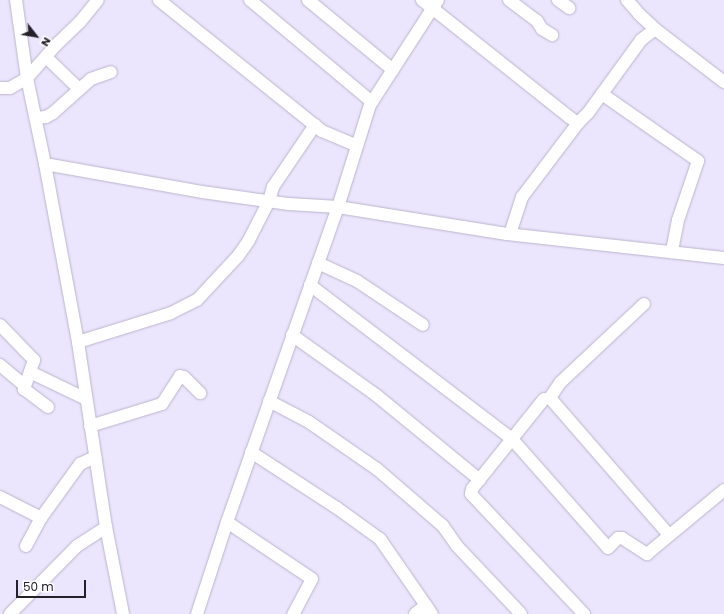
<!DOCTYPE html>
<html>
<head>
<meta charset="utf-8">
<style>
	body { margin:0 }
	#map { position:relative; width:724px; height:614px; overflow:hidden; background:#ece5fe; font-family:Poppins,sans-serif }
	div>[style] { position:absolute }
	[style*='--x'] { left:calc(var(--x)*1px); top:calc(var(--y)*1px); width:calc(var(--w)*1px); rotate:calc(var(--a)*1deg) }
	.roads { filter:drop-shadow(0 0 1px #bab4cb) drop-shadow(0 0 1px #bab4cb) }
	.minor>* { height:12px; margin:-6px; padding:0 6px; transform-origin:6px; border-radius:6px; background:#fff }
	span { translate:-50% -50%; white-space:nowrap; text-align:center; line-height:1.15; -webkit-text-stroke:4px #fff; paint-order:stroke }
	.north { position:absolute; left:16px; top:16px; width:40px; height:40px; -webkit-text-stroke:3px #fff; paint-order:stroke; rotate:121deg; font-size:11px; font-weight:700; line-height:16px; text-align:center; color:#24212a }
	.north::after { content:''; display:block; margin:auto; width:14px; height:18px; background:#24212a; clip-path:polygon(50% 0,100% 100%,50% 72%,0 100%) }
	.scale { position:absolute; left:16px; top:580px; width:70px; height:18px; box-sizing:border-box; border:2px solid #24212a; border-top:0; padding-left:5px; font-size:12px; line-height:14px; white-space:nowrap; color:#24212a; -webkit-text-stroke:3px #fff; paint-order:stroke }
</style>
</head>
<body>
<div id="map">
	<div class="roads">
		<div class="minor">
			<div style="--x:16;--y:0;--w:79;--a:82"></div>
			<div style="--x:27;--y:78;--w:88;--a:78.2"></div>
			<div style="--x:45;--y:164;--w:181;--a:79.5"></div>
			<div style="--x:78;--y:342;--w:187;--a:81.4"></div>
			<div style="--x:106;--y:527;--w:89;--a:78.9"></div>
			<div style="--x:159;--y:0;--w:209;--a:38.8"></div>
			<div style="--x:322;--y:131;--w:38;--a:23"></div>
			<div style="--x:250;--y:0;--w:159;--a:39.9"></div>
			<div style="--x:308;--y:0;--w:110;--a:39.5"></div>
			<div style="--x:422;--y:0;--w:188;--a:38.5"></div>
			<div style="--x:569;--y:117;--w:11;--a:34"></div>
			<div style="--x:578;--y:123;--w:14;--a:-45"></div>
			<div style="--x:588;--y:113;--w:90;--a:-54"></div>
			<div style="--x:641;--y:40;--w:18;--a:-38"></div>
			<div style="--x:655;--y:29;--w:87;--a:37.5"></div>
			<div style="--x:509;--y:0;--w:35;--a:37"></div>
			<div style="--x:537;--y:21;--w:9;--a:58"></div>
			<div style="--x:542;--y:29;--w:12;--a:31"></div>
			<div style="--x:558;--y:0;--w:14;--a:36"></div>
			<div style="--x:627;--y:0;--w:18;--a:49"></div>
			<div style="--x:639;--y:14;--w:22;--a:43"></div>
			<div style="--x:46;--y:57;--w:46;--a:44.1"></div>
			<div style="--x:0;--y:88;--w:10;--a:0"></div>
			<div style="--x:10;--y:88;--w:20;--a:-30"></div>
			<div style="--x:27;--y:78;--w:43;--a:-48.8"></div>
			<div style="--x:55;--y:46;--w:35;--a:-44"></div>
			<div style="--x:80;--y:22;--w:28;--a:-51"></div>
			<div style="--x:602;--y:94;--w:117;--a:34.9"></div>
			<div style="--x:698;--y:161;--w:62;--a:108.7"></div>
			<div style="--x:678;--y:220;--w:33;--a:101"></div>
			<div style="--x:36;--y:118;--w:10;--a:-6"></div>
			<div style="--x:46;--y:117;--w:8;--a:-30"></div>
			<div style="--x:53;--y:113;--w:51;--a:-41.8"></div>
			<div style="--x:91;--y:79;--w:21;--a:-19"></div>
			<div style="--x:45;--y:164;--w:159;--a:10.1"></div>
			<div style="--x:202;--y:192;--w:88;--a:7.9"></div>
			<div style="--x:289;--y:204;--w:49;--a:3.5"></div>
			<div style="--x:338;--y:207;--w:171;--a:9.1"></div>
			<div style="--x:507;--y:234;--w:218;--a:6.3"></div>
			<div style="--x:510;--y:234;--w:39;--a:-72"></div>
			<div style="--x:522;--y:197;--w:93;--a:-52.9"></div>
			<div style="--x:318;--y:263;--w:43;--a:24.8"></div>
			<div style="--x:357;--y:281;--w:79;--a:33.7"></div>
			<div style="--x:310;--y:285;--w:254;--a:37.3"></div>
			<div style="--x:512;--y:439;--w:145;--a:48.6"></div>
			<div style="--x:608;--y:548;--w:14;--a:-45"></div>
			<div style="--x:618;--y:538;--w:4;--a:0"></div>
			<div style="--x:622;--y:538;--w:30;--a:33"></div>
			<div style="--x:647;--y:554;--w:100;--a:-39.7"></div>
			<div style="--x:644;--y:304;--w:115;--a:136.8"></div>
			<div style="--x:560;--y:383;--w:18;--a:124"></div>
			<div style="--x:550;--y:398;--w:181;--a:49"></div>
			<div style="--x:0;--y:325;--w:49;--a:45.8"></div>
			<div style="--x:34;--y:360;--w:31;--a:109"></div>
			<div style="--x:24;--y:389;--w:30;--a:37"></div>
			<div style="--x:292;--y:335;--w:103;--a:35.5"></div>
			<div style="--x:376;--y:395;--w:134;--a:39.3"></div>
			<div style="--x:78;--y:342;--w:97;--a:-17.3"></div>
			<div style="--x:171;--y:313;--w:29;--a:-27"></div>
			<div style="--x:197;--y:300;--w:60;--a:-47"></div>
			<div style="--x:238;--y:256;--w:19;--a:-55"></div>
			<div style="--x:249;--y:240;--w:44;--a:-62.9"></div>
			<div style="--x:269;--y:201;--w:15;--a:-74"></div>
			<div style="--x:273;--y:187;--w:75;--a:-55.9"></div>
			<div style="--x:0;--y:365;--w:31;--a:40"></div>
			<div style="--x:30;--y:372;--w:62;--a:25.7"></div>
			<div style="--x:544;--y:399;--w:115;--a:128.7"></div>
			<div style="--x:472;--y:489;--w:5;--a:101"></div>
			<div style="--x:471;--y:494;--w:165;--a:46.7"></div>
			<div style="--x:269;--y:401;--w:45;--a:27.7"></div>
			<div style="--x:309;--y:422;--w:83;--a:34.7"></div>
			<div style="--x:377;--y:469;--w:87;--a:40.8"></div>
			<div style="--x:443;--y:526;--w:24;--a:55"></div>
			<div style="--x:457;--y:546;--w:93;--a:46.7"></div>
			<div style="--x:90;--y:426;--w:75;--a:-17"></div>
			<div style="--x:162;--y:404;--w:33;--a:-57"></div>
			<div style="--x:180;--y:376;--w:4;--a:14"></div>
			<div style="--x:184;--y:377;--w:23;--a:45"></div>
			<div style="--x:251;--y:452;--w:103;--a:33.1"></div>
			<div style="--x:337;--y:508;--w:53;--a:35.8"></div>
			<div style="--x:380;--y:539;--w:91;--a:55.3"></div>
			<div style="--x:0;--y:497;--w:46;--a:27.1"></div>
			<div style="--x:227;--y:522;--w:102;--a:33.8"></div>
			<div style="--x:312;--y:579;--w:40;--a:118"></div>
			<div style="--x:26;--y:546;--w:32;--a:-62"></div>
			<div style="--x:41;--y:518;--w:67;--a:-54.2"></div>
			<div style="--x:80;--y:464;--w:17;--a:-25"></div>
			<div style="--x:10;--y:614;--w:95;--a:-45.4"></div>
			<div style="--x:77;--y:546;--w:35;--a:-33"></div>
			<div style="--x:197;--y:614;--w:97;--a:-71.9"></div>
			<div style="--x:227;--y:522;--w:334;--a:-70.6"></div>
			<div style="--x:338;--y:207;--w:107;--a:-72.6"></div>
			<div style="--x:370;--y:105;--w:125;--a:-57.1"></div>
			<div style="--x:415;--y:614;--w:14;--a:-39"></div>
		</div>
	</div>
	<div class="north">N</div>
	<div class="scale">50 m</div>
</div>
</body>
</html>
